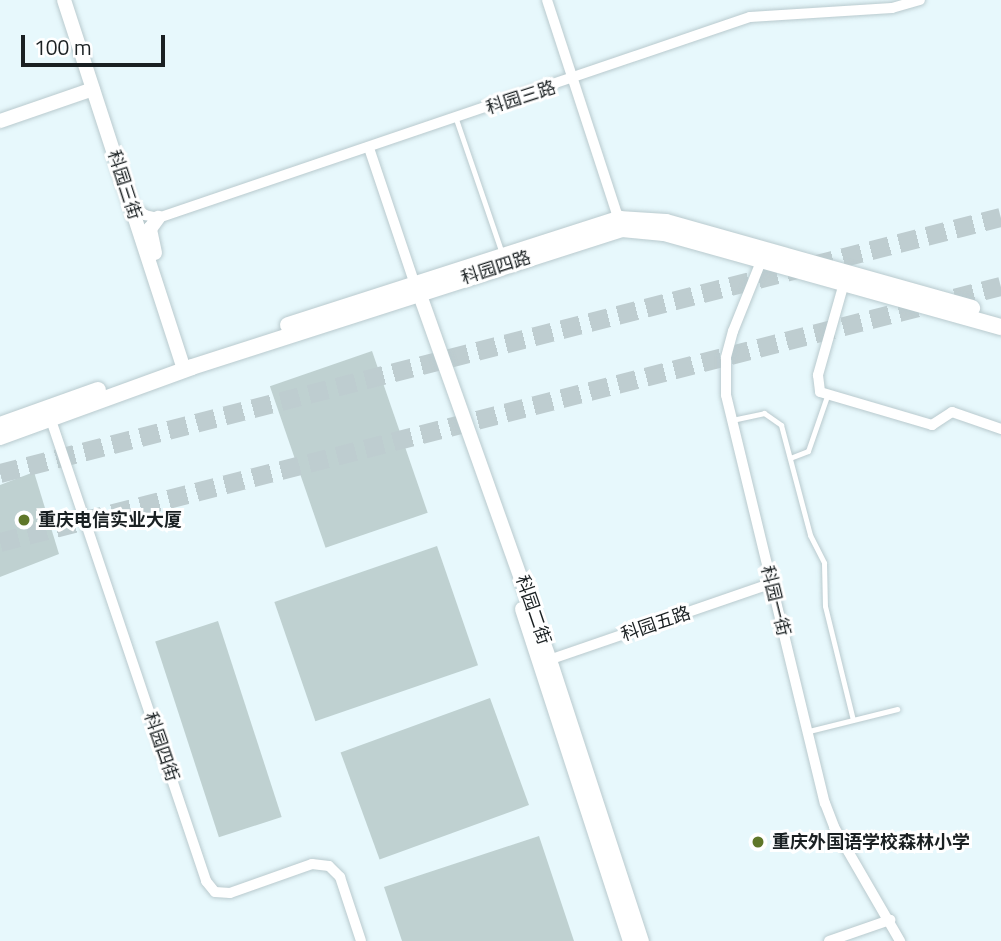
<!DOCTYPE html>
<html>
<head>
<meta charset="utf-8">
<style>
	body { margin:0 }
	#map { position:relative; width:1001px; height:941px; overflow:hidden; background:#e7f8fc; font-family:"Titillium Web","Noto Sans SC",sans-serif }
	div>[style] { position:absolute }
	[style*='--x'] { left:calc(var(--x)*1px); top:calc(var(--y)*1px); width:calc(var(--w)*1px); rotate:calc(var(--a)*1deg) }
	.building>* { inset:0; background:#bfd1d1; transform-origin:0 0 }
	.trunk-tunnel>* { height:19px; margin-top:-9.5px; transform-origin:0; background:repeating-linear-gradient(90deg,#becdd0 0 19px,transparent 0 29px) }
	.roads { filter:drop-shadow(0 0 2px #b9cace) drop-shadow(0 0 2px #b9cace) }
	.service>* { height:5px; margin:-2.5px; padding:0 2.5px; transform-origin:2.5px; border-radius:2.5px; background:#fff }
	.minor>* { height:10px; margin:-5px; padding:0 5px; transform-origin:5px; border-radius:5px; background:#fff }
	.tertiary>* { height:14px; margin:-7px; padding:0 7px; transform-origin:7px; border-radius:7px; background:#fff }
	.secondary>* { height:16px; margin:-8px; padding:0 8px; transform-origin:8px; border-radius:8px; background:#fff }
	.dots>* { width:19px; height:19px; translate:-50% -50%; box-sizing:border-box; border:4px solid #fff; border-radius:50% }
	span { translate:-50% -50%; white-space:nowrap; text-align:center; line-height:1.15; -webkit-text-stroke:6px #fff; paint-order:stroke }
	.street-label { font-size:18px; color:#1a2022 }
	.poi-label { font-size:18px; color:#1a2022; font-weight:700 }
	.left { translate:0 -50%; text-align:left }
	.scale { position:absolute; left:21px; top:35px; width:144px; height:32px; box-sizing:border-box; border:4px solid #1a2022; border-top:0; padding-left:9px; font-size:21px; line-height:24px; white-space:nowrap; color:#1a2022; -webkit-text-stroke:5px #fff; paint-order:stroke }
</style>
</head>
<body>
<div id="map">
	<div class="building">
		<div style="left:372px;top:351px;width:171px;height:108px;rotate:71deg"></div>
		<div style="clip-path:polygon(34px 472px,59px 554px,0 577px,0 485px)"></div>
		<div style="left:437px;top:546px;width:126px;height:172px;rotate:71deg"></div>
		<div style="left:218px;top:621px;width:206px;height:66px;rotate:72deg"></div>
		<div style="left:490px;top:698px;width:114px;height:159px;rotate:70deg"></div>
		<div style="clip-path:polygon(539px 836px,574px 941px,402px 941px,384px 887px)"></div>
	</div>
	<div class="trunk-tunnel">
		<div style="--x:0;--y:473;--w:1033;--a:-14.35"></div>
		<div style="--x:0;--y:542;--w:1033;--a:-14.35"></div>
	</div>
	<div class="roads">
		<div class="service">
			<div style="--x:456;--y:119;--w:142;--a:71.1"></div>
			<div style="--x:732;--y:420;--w:33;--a:-12"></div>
			<div style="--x:764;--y:413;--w:21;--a:35"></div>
			<div style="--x:781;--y:425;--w:114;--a:75.2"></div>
			<div style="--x:810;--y:535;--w:31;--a:63"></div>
			<div style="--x:824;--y:563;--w:43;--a:88.7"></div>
			<div style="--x:825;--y:606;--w:117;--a:76.2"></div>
			<div style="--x:790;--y:458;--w:19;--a:-21"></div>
			<div style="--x:808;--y:451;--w:58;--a:-70.9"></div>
			<div style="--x:809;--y:731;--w:91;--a:-14"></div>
		</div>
		<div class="minor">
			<div style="--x:547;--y:0;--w:235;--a:71.9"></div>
			<div style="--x:369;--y:148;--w:141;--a:71.4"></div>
			<div style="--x:130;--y:204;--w:19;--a:36"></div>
			<div style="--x:145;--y:215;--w:13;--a:13"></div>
			<div style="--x:158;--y:218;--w:625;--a:-18.75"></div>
			<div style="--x:750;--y:17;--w:142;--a:-3.6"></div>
			<div style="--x:892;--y:8;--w:29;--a:-16"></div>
			<div style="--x:764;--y:254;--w:83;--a:111.9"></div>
			<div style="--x:733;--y:331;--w:28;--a:105"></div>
			<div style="--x:726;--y:358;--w:37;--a:90"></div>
			<div style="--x:726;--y:395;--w:420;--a:76.4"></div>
			<div style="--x:825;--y:803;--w:26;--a:69"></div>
			<div style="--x:834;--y:827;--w:132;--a:59.9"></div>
			<div style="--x:844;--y:283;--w:96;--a:105.8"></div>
			<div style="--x:818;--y:375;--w:17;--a:83"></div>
			<div style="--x:820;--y:392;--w:117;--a:16.4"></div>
			<div style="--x:932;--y:425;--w:24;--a:-33"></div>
			<div style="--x:952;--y:412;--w:52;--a:19.1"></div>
			<div style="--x:49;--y:414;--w:493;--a:71.4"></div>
			<div style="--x:206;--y:881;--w:14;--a:51"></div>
			<div style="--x:215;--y:892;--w:15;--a:4"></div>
			<div style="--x:230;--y:893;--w:87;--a:-19.5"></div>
			<div style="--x:312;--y:864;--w:17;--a:7"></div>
			<div style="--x:329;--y:866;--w:16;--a:45"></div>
			<div style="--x:340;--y:877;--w:67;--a:71.8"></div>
			<div style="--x:543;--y:662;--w:240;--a:-19"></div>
			<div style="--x:829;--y:941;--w:65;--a:-19"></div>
		</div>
		<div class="tertiary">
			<div style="--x:64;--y:0;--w:389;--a:72"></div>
			<div style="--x:0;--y:121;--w:98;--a:-19"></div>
			<div style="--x:155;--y:253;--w:25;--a:-102"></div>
			<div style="--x:150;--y:229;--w:14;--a:-54"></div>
			<div style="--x:416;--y:284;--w:399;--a:70.4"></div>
			<div style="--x:550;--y:660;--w:296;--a:71.9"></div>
			<div style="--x:522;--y:609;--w:349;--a:72"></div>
		</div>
		<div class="secondary">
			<div style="--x:288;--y:325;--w:348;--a:-17.8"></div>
			<div style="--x:619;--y:219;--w:47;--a:3.7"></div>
			<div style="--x:666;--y:222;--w:318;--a:15.7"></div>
			<div style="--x:0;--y:425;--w:104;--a:-19.7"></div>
			<div style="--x:0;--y:437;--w:204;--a:-20"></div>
			<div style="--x:192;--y:367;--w:452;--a:-17.8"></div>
			<div style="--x:622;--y:229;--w:42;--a:5.4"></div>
			<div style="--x:664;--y:233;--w:350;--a:15.6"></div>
		</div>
	</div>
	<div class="dots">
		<div style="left:24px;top:520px;background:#5f7729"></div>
		<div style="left:758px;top:842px;background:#5f7729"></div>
	</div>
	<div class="street-label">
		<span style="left:521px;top:98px;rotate:-18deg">科园三路</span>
		<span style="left:124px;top:185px;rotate:72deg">科园三街</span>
		<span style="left:496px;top:268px;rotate:-18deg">科园四路</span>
		<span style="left:775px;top:601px;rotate:76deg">科园一街</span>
		<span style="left:533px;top:610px;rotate:71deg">科园二街</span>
		<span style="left:656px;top:624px;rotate:-19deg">科园五路</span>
		<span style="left:161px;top:747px;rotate:71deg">科园四街</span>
	</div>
	<div class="poi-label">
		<span class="left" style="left:38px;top:520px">重庆电信实业大厦</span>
		<span class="left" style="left:772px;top:842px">重庆外国语学校森林小学</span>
	</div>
	<div class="scale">100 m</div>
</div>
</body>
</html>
